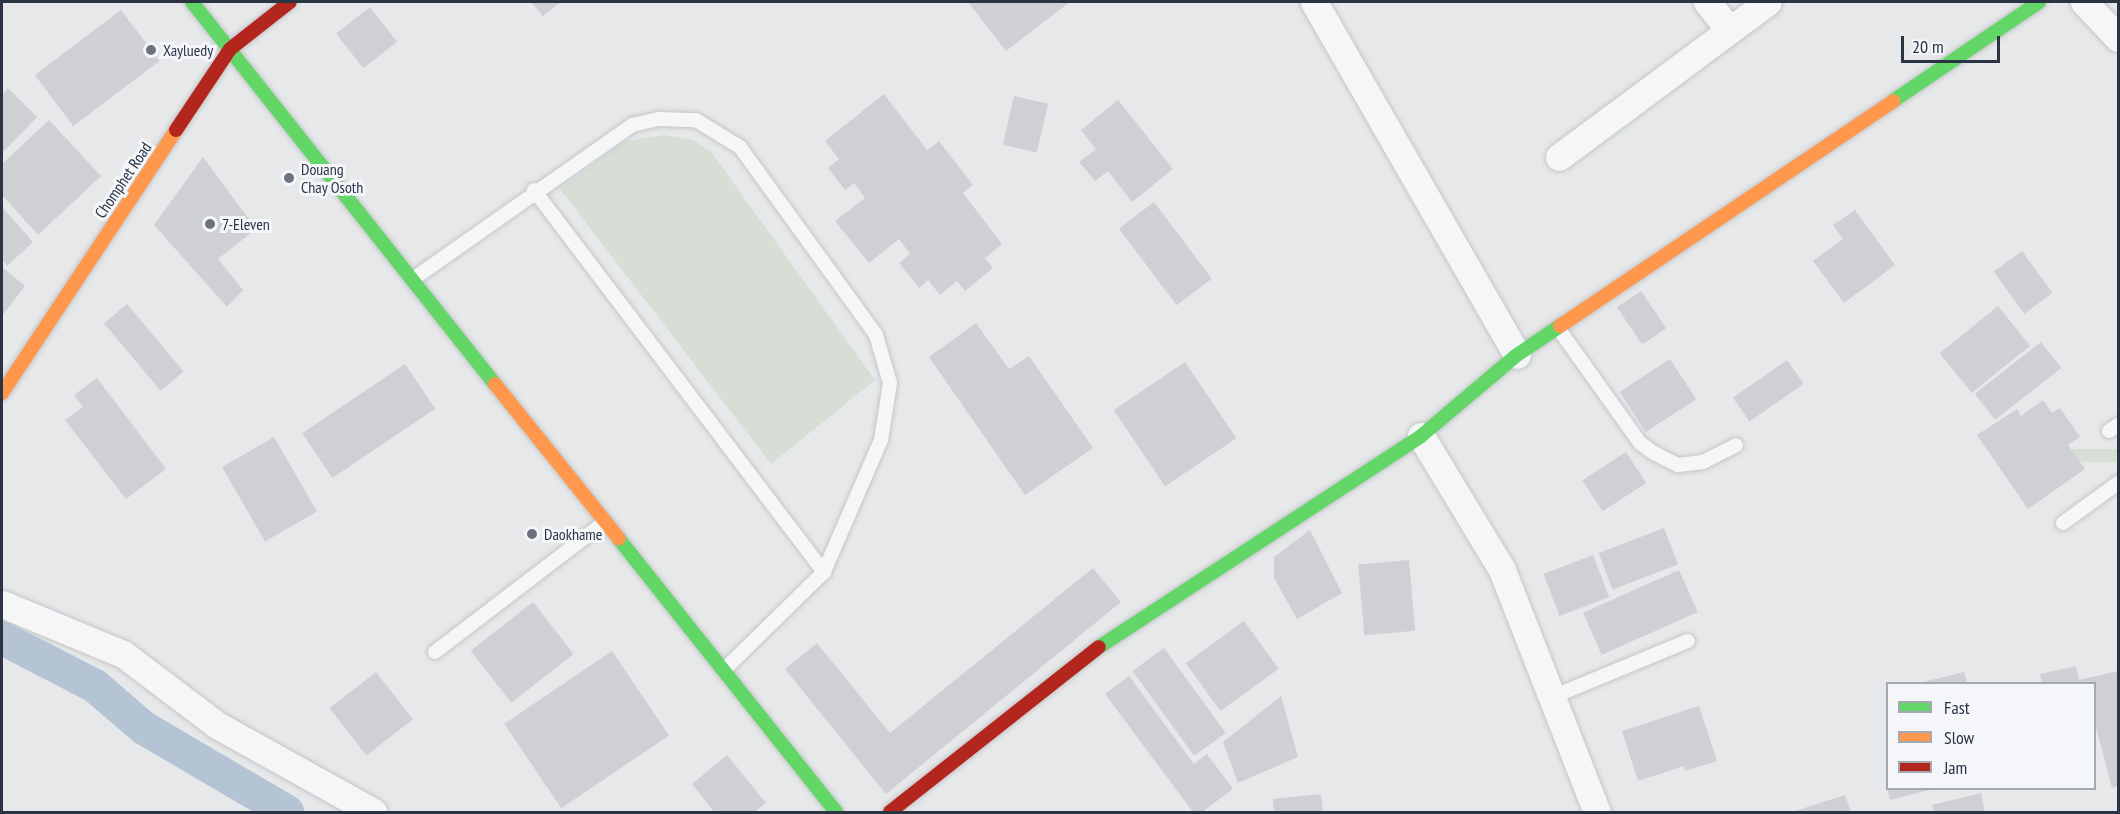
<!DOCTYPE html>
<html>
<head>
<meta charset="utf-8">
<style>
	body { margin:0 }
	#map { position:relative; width:2120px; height:814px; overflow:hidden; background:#e6e8ea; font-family:"PT Sans Narrow",sans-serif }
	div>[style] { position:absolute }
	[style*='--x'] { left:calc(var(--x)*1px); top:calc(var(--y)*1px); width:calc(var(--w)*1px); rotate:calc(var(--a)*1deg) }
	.green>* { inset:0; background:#d6ded6; transform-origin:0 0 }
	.canal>* { height:34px; margin:-17px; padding:0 17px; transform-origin:17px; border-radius:17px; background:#b4c4d5 }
	.building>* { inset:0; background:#ced0d3; transform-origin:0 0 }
	.roads { filter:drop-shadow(0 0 2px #c4c6c8) drop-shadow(0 0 2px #c4c6c8) }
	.lane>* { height:14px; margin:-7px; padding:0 7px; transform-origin:7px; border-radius:7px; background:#f5f6f7 }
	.street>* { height:27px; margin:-13.5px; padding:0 13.5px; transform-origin:13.5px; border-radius:13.5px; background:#f5f6f7 }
	.fast>* { height:14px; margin:-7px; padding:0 7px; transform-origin:7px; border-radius:7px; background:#63d668 }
	.slow>* { height:14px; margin:-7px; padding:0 7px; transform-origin:7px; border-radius:7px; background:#ff974d }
	.jam>* { height:14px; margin:-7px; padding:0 7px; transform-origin:7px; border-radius:7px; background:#b3261e }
	.dots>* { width:16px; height:16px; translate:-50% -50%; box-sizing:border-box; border:3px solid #f4f6f9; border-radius:50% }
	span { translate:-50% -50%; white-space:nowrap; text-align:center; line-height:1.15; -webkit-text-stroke:6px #f4f6f9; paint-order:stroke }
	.poi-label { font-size:16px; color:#2b3445 }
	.left { translate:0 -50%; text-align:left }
	.street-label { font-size:16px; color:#2b3445 }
	.frame { position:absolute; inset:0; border:3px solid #2b3445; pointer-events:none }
	.legend { position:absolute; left:1886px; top:682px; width:210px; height:108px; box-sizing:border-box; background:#f4f6f9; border:2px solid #a4a8b1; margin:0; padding:8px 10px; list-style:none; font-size:18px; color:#2b3445 }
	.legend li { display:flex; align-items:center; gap:12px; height:30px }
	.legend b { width:30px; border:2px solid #a4a8b1 }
	.scale { position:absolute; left:1901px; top:36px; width:99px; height:27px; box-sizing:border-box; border:3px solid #2b3445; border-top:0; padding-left:8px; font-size:18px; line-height:21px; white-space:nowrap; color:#2b3445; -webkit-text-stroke:4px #f4f6f9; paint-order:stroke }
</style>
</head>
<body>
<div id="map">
	<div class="green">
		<div style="clip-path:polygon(664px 135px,694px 140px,712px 153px,875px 380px,771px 464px,560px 189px,625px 141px)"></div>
		<div style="left:2118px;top:449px;width:13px;height:71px;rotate:90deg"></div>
	</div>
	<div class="canal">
		<div style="--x:2;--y:638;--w:105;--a:27.3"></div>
		<div style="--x:95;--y:686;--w:65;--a:40.6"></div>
		<div style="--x:144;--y:728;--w:166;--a:30.4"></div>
	</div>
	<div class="building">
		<div style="clip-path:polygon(531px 2px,561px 2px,543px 16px)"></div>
		<div style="clip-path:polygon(968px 2px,1070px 2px,1006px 51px)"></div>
		<div style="left:370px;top:7px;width:44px;height:43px;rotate:52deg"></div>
		<div style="left:121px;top:10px;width:64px;height:108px;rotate:53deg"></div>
		<div style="clip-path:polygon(8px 88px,37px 117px,2px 153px,2px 95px)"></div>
		<div style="clip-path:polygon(884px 94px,927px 150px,939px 141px,973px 185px,963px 193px,1002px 244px,985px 258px,993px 268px,965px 291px,957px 281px,940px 295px,928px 280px,919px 288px,899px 263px,910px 254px,899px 239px,869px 263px,835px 221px,865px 198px,854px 183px,845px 190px,828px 168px,839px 159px,825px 141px)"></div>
		<div style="left:1014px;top:96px;width:35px;height:50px;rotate:13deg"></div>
		<div style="clip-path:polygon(1118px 100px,1173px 169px,1132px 202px,1108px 171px,1095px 181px,1079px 162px,1096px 149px,1081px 130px)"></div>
		<div style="clip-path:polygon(49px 120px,101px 176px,38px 235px,2px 195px,2px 164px)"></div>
		<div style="clip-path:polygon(203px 157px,256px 229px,218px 259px,243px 290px,227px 307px,154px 225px)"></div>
		<div style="left:1154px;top:202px;width:96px;height:44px;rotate:53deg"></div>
		<div style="clip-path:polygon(2px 207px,33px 242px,7px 266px,2px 259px)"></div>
		<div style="clip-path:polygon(1855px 210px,1895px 265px,1844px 303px,1813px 261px,1843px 239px,1833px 225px)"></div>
		<div style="left:2022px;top:251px;width:52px;height:35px;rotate:54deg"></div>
		<div style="clip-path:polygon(2px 267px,25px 286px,2px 316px)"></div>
		<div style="left:1641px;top:291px;width:45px;height:29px;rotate:56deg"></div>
		<div style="left:127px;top:304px;width:88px;height:30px;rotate:50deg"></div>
		<div style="left:1998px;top:306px;width:51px;height:75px;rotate:51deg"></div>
		<div style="clip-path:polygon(976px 323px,1009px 369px,1029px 356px,1093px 448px,1025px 495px,929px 357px)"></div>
		<div style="left:2041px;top:342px;width:33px;height:84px;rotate:52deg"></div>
		<div style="left:1670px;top:359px;width:48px;height:60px;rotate:57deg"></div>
		<div style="left:1787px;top:360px;width:29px;height:66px;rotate:55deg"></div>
		<div style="left:1185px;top:362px;width:92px;height:86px;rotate:56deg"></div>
		<div style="left:405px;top:364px;width:54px;height:124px;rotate:56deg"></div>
		<div style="clip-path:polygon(97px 378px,166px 469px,126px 499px,65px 420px,83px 407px,74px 395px)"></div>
		<div style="clip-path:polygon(2043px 400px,2052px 413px,2060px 408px,2080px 437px,2068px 445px,2085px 469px,2028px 509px,1977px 435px,2017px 409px,2021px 416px)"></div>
		<div style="left:274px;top:437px;width:86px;height:60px;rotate:60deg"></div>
		<div style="left:1626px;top:452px;width:37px;height:52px;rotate:57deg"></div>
		<div style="left:1664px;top:528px;width:39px;height:70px;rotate:69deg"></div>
		<div style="clip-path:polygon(1310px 530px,1342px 593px,1297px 619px,1274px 578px,1274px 557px)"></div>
		<div style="left:1593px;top:555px;width:45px;height:53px;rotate:69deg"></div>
		<div style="left:1409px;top:560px;width:71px;height:51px;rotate:85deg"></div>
		<div style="clip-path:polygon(1093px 568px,1121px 602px,886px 794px,785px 669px,817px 643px,890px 733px)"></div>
		<div style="left:1679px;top:570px;width:46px;height:105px;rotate:66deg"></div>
		<div style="left:533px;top:602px;width:66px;height:79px;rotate:52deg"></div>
		<div style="left:1244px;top:621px;width:59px;height:72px;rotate:54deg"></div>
		<div style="left:1164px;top:648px;width:105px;height:39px;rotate:54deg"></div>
		<div style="left:612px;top:651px;width:102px;height:130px;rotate:56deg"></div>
		<div style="clip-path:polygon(2076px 666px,2079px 680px,2118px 671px,2118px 786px,2112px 788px,2094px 720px,2094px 684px,2042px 684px,2040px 674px)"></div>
		<div style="left:376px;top:672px;width:60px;height:59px;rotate:52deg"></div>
		<div style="clip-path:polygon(1964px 672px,1967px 684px,1919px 684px,1919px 683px)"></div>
		<div style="clip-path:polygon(1129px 676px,1194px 764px,1207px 754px,1233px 789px,1202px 812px,1193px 812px,1105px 694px)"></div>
		<div style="clip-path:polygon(1281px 696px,1298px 757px,1238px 783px,1223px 742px)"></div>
		<div style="clip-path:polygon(1699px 706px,1717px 761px,1685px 771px,1684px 766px,1638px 781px,1622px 731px)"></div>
		<div style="clip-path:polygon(727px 755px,766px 803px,754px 812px,714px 812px,692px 784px)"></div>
		<div style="clip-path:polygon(1887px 788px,1933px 788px,1933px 789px,1890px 800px)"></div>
		<div style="clip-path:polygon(1981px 793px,1985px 812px,1934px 812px,1932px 805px)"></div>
		<div style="clip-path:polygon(1321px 794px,1323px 812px,1274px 812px,1273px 799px)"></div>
		<div style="clip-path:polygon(1845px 795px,1851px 812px,1792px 812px)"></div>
	</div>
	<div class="roads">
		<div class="lane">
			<div style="--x:534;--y:190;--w:480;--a:52.8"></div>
			<div style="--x:413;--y:279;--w:268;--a:-35.1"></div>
			<div style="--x:632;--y:125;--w:28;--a:-13"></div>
			<div style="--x:659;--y:119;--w:37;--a:2"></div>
			<div style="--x:696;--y:120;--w:52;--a:31.5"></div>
			<div style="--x:740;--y:147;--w:232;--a:54.1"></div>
			<div style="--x:876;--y:335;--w:50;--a:73.7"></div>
			<div style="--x:890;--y:383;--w:58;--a:99"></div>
			<div style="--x:881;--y:440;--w:144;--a:113.4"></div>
			<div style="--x:824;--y:572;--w:140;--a:135.6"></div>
			<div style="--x:1558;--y:328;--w:141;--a:54.5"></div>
			<div style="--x:1640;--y:443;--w:17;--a:36"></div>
			<div style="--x:1654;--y:453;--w:27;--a:27"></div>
			<div style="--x:1678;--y:465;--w:25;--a:-7"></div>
			<div style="--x:1703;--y:462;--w:37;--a:-27"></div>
			<div style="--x:2109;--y:431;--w:11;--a:-34"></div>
			<div style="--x:2063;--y:523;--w:68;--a:-36"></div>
			<div style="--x:435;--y:652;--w:214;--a:-37.4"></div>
			<div style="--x:1552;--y:697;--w:147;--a:-22.4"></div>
		</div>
		<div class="street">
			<div style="--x:1314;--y:2;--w:407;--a:60.1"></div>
			<div style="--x:1707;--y:2;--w:36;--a:51"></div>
			<div style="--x:2084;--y:2;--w:50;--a:46.6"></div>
			<div style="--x:1559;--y:157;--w:260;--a:-36.6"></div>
			<div style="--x:1421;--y:436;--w:157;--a:58.8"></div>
			<div style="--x:1502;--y:570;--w:260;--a:68.6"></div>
			<div style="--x:2;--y:604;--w:131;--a:22.5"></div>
			<div style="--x:123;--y:654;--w:118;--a:37.1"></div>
			<div style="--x:217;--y:725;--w:179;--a:29.1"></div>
		</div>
		<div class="fast">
			<div style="--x:192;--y:2;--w:488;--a:51.6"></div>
			<div style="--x:1893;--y:101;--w:176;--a:-34.1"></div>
			<div style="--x:619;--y:539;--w:349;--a:51.5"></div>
			<div style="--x:1099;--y:647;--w:385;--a:-33.2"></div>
			<div style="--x:1421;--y:436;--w:126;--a:-40.2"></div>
			<div style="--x:1517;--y:355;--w:52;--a:-34"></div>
		</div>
		<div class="slow">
			<div style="--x:1560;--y:326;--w:402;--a:-34"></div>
			<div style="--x:495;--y:384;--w:198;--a:51.3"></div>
			<div style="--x:2;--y:393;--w:315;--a:-56.5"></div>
		</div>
		<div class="jam">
			<div style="--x:176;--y:130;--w:97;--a:-56.3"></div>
			<div style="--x:230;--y:49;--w:76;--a:-38.1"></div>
			<div style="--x:890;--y:812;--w:266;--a:-38.3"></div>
		</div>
	</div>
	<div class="dots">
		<div style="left:151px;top:50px;background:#6c737f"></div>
		<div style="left:289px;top:178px;background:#6c737f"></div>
		<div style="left:210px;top:224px;background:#6c737f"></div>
		<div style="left:532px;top:534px;background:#6c737f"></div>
	</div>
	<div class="poi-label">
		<span class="left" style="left:163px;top:50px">Xayluedy</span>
		<span class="left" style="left:301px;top:178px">Douang<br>Chay Osoth</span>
		<span class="left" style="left:222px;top:224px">7-Eleven</span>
		<span class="left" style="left:544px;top:534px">Daokhame</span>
	</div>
	<div class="street-label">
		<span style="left:123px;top:180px;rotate:-56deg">Chomphet Road</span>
	</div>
	<div class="frame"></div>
	<ul class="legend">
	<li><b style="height:8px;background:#63d668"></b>Fast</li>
	<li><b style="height:8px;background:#ff974d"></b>Slow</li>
	<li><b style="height:8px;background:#b3261e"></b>Jam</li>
	</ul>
	<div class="scale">20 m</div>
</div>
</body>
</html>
